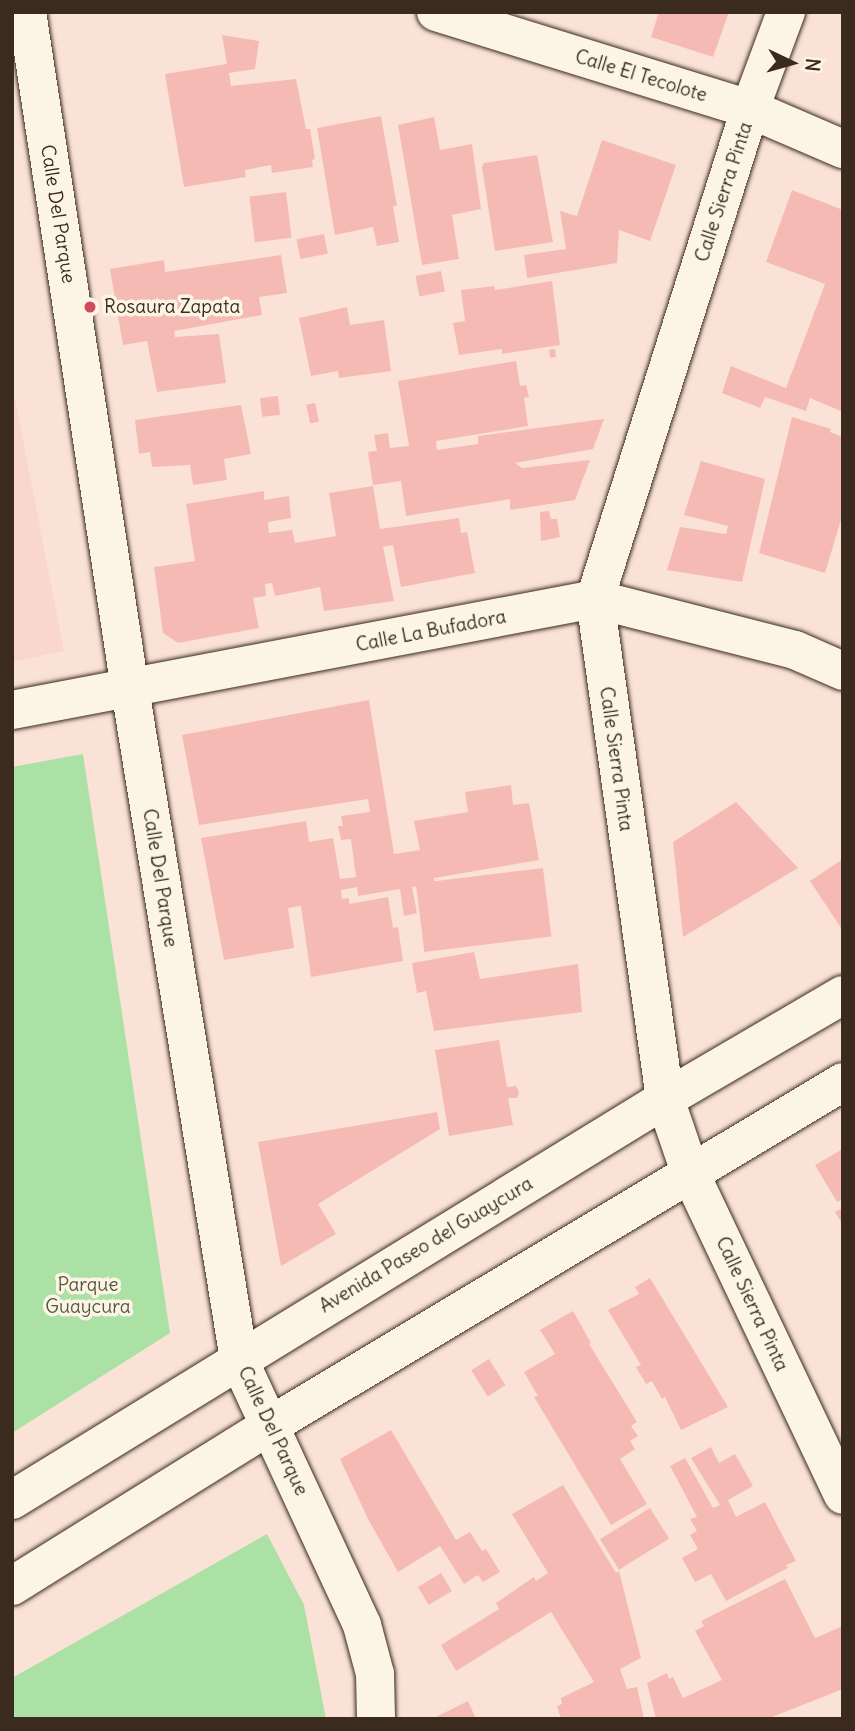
<!DOCTYPE html>
<html>
<head>
<meta charset="utf-8">
<style>
	body { margin:0 }
	#map { position:relative; width:855px; height:1731px; overflow:hidden; background:#fae3d6; font-family:Delius,sans-serif }
	div>[style] { position:absolute }
	[style*='--x'] { left:calc(var(--x)*1px); top:calc(var(--y)*1px); width:calc(var(--w)*1px); rotate:calc(var(--a)*1deg) }
	.built>* { inset:0; background:#f9d7cc }
	.green>* { inset:0; background:#abe1a4 }
	.building>* { inset:0; background:#f6bab4; transform-origin:0 0 }
	.roads { filter:drop-shadow(0 0 2px #3b2a1e) drop-shadow(0 0 2px #3b2a1e) }
	.street>* { height:38px; margin:-19px; padding:0 19px; transform-origin:19px; border-radius:19px; background:#fcf5e5 }
	.secondary>* { height:38px; margin:-19px; padding:0 19px; transform-origin:19px; border-radius:19px; background:#fcf5e5 }
	.dots>* { width:19px; height:19px; translate:-50% -50%; box-sizing:border-box; border:4px solid #fcf5e5; border-radius:50% }
	span { translate:-50% -50%; white-space:nowrap; text-align:center; line-height:1.15; -webkit-text-stroke:7px #fcf5e5; paint-order:stroke }
	.street-label { font-size:19px; color:#3b2a1e }
	.poi-label { font-size:19px; color:#3b2a1e }
	.left { translate:0 -50%; text-align:left }
	.park-label { font-size:19px; color:#575840 }
	.frame { position:absolute; inset:0; border:14px solid #3b2a1e; pointer-events:none }
	.north { position:absolute; left:757px; top:28px; width:70px; height:70px; -webkit-text-stroke:5px #fcf5e5; paint-order:stroke; rotate:95deg; font-size:19px; font-weight:700; line-height:28px; text-align:center; color:#3b2a1e }
	.north::after { content:''; display:block; margin:auto; width:24px; height:32px; background:#3b2a1e; clip-path:polygon(50% 0,100% 100%,50% 72%,0 100%) }
</style>
</head>
<body>
<div id="map">
	<div class="built">
		<div style="clip-path:polygon(12px 384px,64px 651px,12px 662px)"></div>
	</div>
	<div class="green">
		<div style="clip-path:polygon(83px 754px,170px 1333px,12px 1433px,12px 767px)"></div>
		<div style="clip-path:polygon(267px 1534px,304px 1605px,326px 1719px,12px 1719px,12px 1678px)"></div>
	</div>
	<div class="building">
		<div style="clip-path:polygon(659px 12px,729px 12px,713px 57px,651px 37px)"></div>
		<div style="clip-path:polygon(222px 35px,259px 41px,255px 69px,229px 73px,231px 86px,296px 79px,306px 129px,310px 129px,315px 159px,312px 160px,313px 167px,272px 173px,271px 165px,245px 170px,246px 177px,184px 187px,165px 74px,227px 64px)"></div>
		<div style="clip-path:polygon(381px 116px,397px 206px,393px 206px,399px 242px,377px 246px,373px 227px,335px 235px,317px 128px)"></div>
		<div style="clip-path:polygon(434px 117px,440px 150px,472px 144px,481px 209px,452px 215px,459px 259px,422px 265px,398px 125px)"></div>
		<div style="clip-path:polygon(602px 140px,676px 165px,650px 241px,619px 230px,617px 263px,527px 278px,524px 255px,566px 249px,560px 211px,577px 216px)"></div>
		<div style="clip-path:polygon(537px 155px,553px 242px,495px 251px,482px 167px,484px 163px)"></div>
		<div style="clip-path:polygon(792px 190px,843px 210px,843px 412px,810px 398px,806px 411px,765px 397px,760px 408px,722px 393px,731px 366px,786px 388px,825px 284px,766px 262px)"></div>
		<div style="left:286px;top:192px;width:46px;height:37px;rotate:83deg"></div>
		<div style="left:324px;top:234px;width:20px;height:28px;rotate:79deg"></div>
		<div style="clip-path:polygon(281px 255px,287px 293px,259px 297px,262px 315px,174px 331px,175px 337px,219px 334px,226px 383px,157px 392px,147px 341px,123px 345px,110px 269px,164px 260px,165px 272px)"></div>
		<div style="left:441px;top:271px;width:21px;height:26px;rotate:79deg"></div>
		<div style="clip-path:polygon(552px 281px,560px 345px,502px 354px,502px 349px,459px 355px,453px 323px,465px 321px,461px 290px,494px 286px,495px 290px)"></div>
		<div style="clip-path:polygon(347px 307px,350px 325px,384px 320px,391px 371px,339px 378px,338px 371px,311px 376px,299px 318px)"></div>
		<div style="left:555px;top:349px;width:8px;height:6px;rotate:83deg"></div>
		<div style="clip-path:polygon(516px 361px,520px 386px,526px 385px,529px 397px,524px 398px,528px 426px,436px 441px,437px 450px,478px 444px,478px 436px,604px 419px,593px 449px,515px 463px,522px 468px,590px 460px,575px 500px,510px 510px,510px 499px,505px 500px,406px 516px,401px 481px,373px 485px,368px 452px,377px 451px,374px 435px,388px 433px,390px 448px,409px 446px,398px 381px)"></div>
		<div style="left:278px;top:396px;width:19px;height:18px;rotate:84deg"></div>
		<div style="left:315px;top:403px;width:19px;height:9px;rotate:78deg"></div>
		<div style="clip-path:polygon(241px 405px,251px 454px,224px 459px,227px 480px,193px 485px,190px 465px,152px 467px,150px 452px,139px 454px,135px 420px)"></div>
		<div style="clip-path:polygon(792px 417px,831px 429px,830px 432px,843px 437px,843px 513px,825px 573px,759px 553px)"></div>
		<div style="clip-path:polygon(701px 461px,765px 479px,742px 582px,667px 570px,680px 527px,726px 534px,728px 526px,684px 515px)"></div>
		<div style="clip-path:polygon(373px 486px,380px 529px,459px 518px,461px 533px,467px 532px,475px 573px,401px 587px,393px 545px,383px 547px,394px 601px,324px 611px,320px 587px,275px 596px,272px 583px,265px 584px,266px 596px,253px 598px,259px 628px,178px 643px,163px 633px,154px 567px,195px 561px,186px 504px,264px 491px,264px 500px,289px 496px,291px 518px,268px 522px,269px 533px,292px 530px,295px 543px,336px 536px,329px 493px)"></div>
		<div style="clip-path:polygon(549px 511px,551px 519px,557px 519px,560px 537px,541px 541px,540px 512px)"></div>
		<div style="clip-path:polygon(369px 700px,394px 854px,420px 850px,414px 821px,468px 812px,465px 792px,511px 785px,513px 805px,529px 803px,539px 860px,434px 878px,434px 884px,412px 887px,417px 913px,404px 916px,400px 889px,358px 896px,357px 887px,341px 890px,342px 899px,349px 898px,349px 904px,388px 897px,393px 928px,398px 927px,403px 961px,311px 977px,301px 906px,288px 908px,294px 948px,224px 960px,201px 838px,306px 821px,309px 842px,333px 838px,340px 879px,356px 877px,351px 839px,341px 840px,338px 826px,343px 826px,341px 816px,370px 812px,368px 799px,199px 825px,182px 735px)"></div>
		<div style="clip-path:polygon(736px 802px,798px 868px,683px 937px,673px 842px)"></div>
		<div style="clip-path:polygon(843px 859px,843px 931px,810px 881px)"></div>
		<div style="left:543px;top:868px;width:69px;height:128px;rotate:83deg"></div>
		<div style="clip-path:polygon(474px 952px,480px 979px,578px 964px,582px 1012px,434px 1031px,426px 991px,417px 993px,412px 963px)"></div>
		<div style="clip-path:polygon(499px 1040px,507px 1087px,516px 1086px,519px 1092px,517px 1098px,508px 1098px,513px 1125px,449px 1136px,435px 1050px)"></div>
		<div style="clip-path:polygon(437px 1112px,440px 1129px,318px 1204px,336px 1234px,281px 1266px,258px 1142px)"></div>
		<div style="clip-path:polygon(843px 1149px,843px 1199px,837px 1202px,815px 1165px)"></div>
		<div style="clip-path:polygon(843px 1208px,843px 1225px,835px 1212px)"></div>
		<div style="clip-path:polygon(650px 1278px,728px 1407px,681px 1430px,665px 1397px,662px 1399px,652px 1381px,646px 1384px,636px 1367px,641px 1365px,608px 1310px,639px 1294px,635px 1287px)"></div>
		<div style="clip-path:polygon(573px 1311px,591px 1343px,589px 1344px,637px 1422px,631px 1426px,638px 1436px,630px 1441px,635px 1449px,620px 1459px,647px 1504px,611px 1525px,534px 1397px,538px 1396px,524px 1372px,555px 1354px,540px 1330px)"></div>
		<div style="left:489px;top:1359px;width:31px;height:21px;rotate:58deg"></div>
		<div style="clip-path:polygon(391px 1430px,456px 1540px,470px 1532px,482px 1551px,486px 1549px,500px 1572px,483px 1582px,478px 1575px,464px 1584px,440px 1546px,398px 1572px,368px 1519px,340px 1459px)"></div>
		<div style="clip-path:polygon(711px 1447px,719px 1463px,735px 1454px,753px 1486px,728px 1500px,736px 1517px,765px 1502px,796px 1561px,786px 1565px,788px 1568px,726px 1601px,711px 1574px,695px 1582px,682px 1558px,698px 1549px,690px 1535px,697px 1531px,690px 1519px,697px 1517px,670px 1466px,685px 1458px,713px 1508px,720px 1505px,691px 1458px)"></div>
		<div style="clip-path:polygon(563px 1485px,616px 1573px,619px 1571px,641px 1658px,620px 1669px,627px 1689px,637px 1687px,644px 1719px,561px 1719px,557px 1706px,562px 1704px,561px 1698px,594px 1682px,551px 1612px,456px 1671px,441px 1645px,499px 1609px,496px 1603px,534px 1577px,536px 1581px,548px 1573px,512px 1514px)"></div>
		<div style="left:650px;top:1508px;width:36px;height:59px;rotate:58deg"></div>
		<div style="left:441px;top:1573px;width:21px;height:27px;rotate:59deg"></div>
		<div style="clip-path:polygon(785px 1579px,815px 1638px,843px 1626px,843px 1689px,767px 1719px,656px 1719px,647px 1683px,667px 1673px,669px 1679px,673px 1677px,683px 1698px,722px 1680px,695px 1631px,704px 1626px,701px 1621px)"></div>
		<div style="clip-path:polygon(468px 1701px,476px 1719px,432px 1719px)"></div>
	</div>
	<div class="roads">
		<div class="street">
			<div style="--x:436;--y:12;--w:329;--a:17.2"></div>
			<div style="--x:750;--y:109;--w:101;--a:23.3"></div>
			<div style="--x:786;--y:12;--w:103;--a:110.4"></div>
			<div style="--x:750;--y:109;--w:514;--a:107.55"></div>
			<div style="--x:595;--y:599;--w:505;--a:82.03"></div>
			<div style="--x:665;--y:1099;--w:80;--a:71.1"></div>
			<div style="--x:691;--y:1175;--w:354;--a:64.6"></div>
			<div style="--x:12;--y:710;--w:593;--a:-10.78"></div>
			<div style="--x:595;--y:599;--w:206;--a:14.3"></div>
			<div style="--x:795;--y:650;--w:52;--a:23.6"></div>
		</div>
		<div class="secondary">
			<div style="--x:27;--y:12;--w:685;--a:81.35"></div>
			<div style="--x:130;--y:689;--w:680;--a:80.77"></div>
			<div style="--x:239;--y:1360;--w:292;--a:65.1"></div>
			<div style="--x:362;--y:1625;--w:51;--a:75.1"></div>
			<div style="--x:375;--y:1674;--w:45;--a:88.7"></div>
			<div style="--x:12;--y:1500;--w:766;--a:-31.55"></div>
			<div style="--x:665;--y:1099;--w:206;--a:-30.3"></div>
			<div style="--x:12;--y:1586;--w:303;--a:-31.9"></div>
			<div style="--x:269;--y:1426;--w:669;--a:-30.93"></div>
		</div>
	</div>
	<div class="dots">
		<div style="left:90px;top:307px;background:#d1495b"></div>
	</div>
	<div class="street-label">
		<span style="left:641px;top:76px;rotate:17deg">Calle El Tecolote</span>
		<span style="left:724px;top:192px;rotate:-72deg">Calle Sierra Pinta</span>
		<span style="left:58px;top:214px;rotate:81deg">Calle Del Parque</span>
		<span style="left:431px;top:631px;rotate:-11deg">Calle La Bufadora</span>
		<span style="left:616px;top:759px;rotate:82deg">Calle Sierra Pinta</span>
		<span style="left:160px;top:878px;rotate:81deg">Calle Del Parque</span>
		<span style="left:426px;top:1245px;rotate:-31deg">Avenida Paseo del Guaycura</span>
		<span style="left:752px;top:1304px;rotate:65deg">Calle Sierra Pinta</span>
		<span style="left:273px;top:1431px;rotate:65deg">Calle Del Parque</span>
	</div>
	<div class="poi-label">
		<span class="left" style="left:104px;top:307px">Rosaura Zapata</span>
	</div>
	<div class="park-label">
		<span style="left:88px;top:1296px">Parque<br>Guaycura</span>
	</div>
	<div class="frame"></div>
	<div class="north">N</div>
</div>
</body>
</html>
